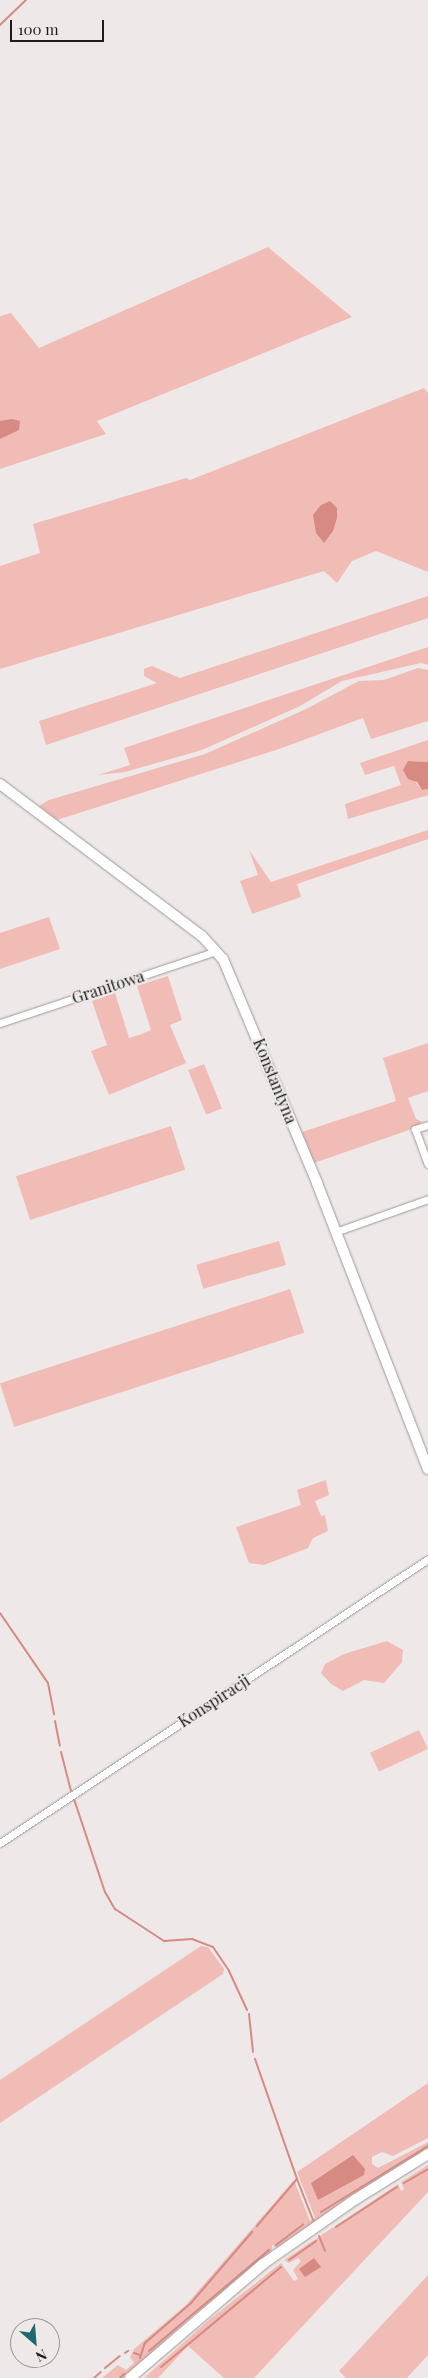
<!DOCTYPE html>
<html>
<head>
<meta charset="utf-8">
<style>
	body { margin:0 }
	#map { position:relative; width:428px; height:2378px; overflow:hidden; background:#eee9e8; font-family:"Playfair Display",serif }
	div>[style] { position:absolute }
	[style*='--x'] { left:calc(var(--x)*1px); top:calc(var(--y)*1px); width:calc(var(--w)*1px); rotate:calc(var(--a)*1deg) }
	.green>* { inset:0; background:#f0bcb5; transform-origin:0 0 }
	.water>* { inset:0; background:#d68a81 }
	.stream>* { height:2px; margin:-1px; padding:0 1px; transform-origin:1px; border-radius:1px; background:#d68a81 }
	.roads { filter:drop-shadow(0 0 1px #9e9998) drop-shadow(0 0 1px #9e9998) }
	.street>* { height:7px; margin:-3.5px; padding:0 3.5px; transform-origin:3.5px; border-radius:3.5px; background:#fff }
	.secondary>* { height:10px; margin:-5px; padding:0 5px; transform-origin:5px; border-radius:5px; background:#fff }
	span { translate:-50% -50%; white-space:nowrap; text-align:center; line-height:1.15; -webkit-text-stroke:4px #eee9e8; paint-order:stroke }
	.street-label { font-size:16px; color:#1d1b1b }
	.north { position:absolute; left:10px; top:2318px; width:50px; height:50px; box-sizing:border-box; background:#eee9e8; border:1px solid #9a9796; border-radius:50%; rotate:153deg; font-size:14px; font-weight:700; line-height:20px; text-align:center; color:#1d1b1b }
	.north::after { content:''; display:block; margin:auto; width:18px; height:22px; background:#1d6871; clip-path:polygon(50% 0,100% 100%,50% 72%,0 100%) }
	.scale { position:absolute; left:10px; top:20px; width:94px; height:22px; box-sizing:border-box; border:2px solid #1d1b1b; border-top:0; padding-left:6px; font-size:15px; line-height:18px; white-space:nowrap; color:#1d1b1b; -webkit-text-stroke:4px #eee9e8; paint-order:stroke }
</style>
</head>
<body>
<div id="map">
	<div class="green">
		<div style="clip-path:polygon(268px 247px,352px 317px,97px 421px,106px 434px,0 469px,0 316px,11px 313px,39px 348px)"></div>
		<div style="clip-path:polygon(424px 388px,428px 393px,428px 572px,376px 551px,352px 561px,337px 583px,324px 571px,0 669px,0 566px,40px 553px,33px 524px,186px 478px,190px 480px)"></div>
		<div style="clip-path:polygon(428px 596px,428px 618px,46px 745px,39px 721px,157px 683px,144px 676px,144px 669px,152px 666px,180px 678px)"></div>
		<div style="clip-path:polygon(428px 647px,428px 665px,421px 663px,342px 681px,300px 706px,202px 750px,125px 772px,98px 775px,130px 765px,124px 748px)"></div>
		<div style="clip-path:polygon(418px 668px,428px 670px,428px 721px,371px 739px,363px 718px,279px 749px,57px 820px,39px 806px,49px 800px,205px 754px,304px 710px,359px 681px,384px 680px)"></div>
		<div style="clip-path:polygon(428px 740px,428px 762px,408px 761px,413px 779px,422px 790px,428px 789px,428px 795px,348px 819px,345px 804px,401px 785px,394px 766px,365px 775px,360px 763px)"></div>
		<div style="clip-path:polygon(428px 830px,428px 839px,297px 884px,301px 897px,252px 914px,240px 881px,258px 875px,249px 850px,271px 882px)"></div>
		<div style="clip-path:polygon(49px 917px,60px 949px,0 969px,0 933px)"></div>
		<div style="clip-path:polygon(168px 976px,182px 1020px,170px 1025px,186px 1063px,109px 1095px,91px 1051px,107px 1045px,92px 1001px,115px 993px,129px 1038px,139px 1035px,151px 1030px,137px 986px)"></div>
		<div style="clip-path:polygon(428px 1043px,428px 1091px,408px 1098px,416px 1119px,422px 1122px,409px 1130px,314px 1163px,302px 1132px,396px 1101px,383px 1058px)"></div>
		<div style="left:204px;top:1064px;width:48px;height:17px;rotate:68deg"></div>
		<div style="left:171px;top:1126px;width:46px;height:163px;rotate:72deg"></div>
		<div style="left:279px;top:1241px;width:25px;height:86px;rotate:74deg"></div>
		<div style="left:290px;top:1289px;width:46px;height:305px;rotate:72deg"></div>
		<div style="clip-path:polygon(326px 1480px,329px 1495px,315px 1501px,321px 1516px,325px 1515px,328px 1531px,313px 1538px,308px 1548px,264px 1565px,249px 1563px,236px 1527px,301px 1505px,297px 1490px)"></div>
		<div style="clip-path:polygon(387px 1641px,403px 1650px,402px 1662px,384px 1683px,364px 1680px,343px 1691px,331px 1684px,321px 1673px,325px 1664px,344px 1654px)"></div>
		<div style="left:419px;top:1730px;width:21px;height:54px;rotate:65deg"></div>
		<div style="clip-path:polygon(201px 1946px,208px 1947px,224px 1969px,223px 1974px,0 2123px,0 2080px)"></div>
		<div style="clip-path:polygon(428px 2083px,428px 2138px,393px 2156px,382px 2152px,372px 2157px,372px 2164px,378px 2168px,428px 2142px,428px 2150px,349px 2198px,277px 2248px,272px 2245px,272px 2252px,189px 2319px,124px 2378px,102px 2378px,118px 2365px,126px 2370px,134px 2363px,130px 2357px,134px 2349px,186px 2305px,294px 2180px,310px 2221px,315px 2218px,297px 2172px)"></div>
		<div style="clip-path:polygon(428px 2165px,428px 2192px,254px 2378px,224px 2378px,188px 2346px,158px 2378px,144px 2378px,209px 2320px,281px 2263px,294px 2281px,298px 2279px,293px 2270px,301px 2261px,298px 2258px,289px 2263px,284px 2260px,398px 2184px,401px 2191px,404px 2189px,401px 2182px)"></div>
		<div style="clip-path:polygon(428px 2275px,428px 2355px,407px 2378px,346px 2378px,339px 2371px)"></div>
	</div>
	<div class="water">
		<div style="clip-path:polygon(12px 419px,20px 421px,19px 430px,0 439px,0 421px)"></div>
		<div style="clip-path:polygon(330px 501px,337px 508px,337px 518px,333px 531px,324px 543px,316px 533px,313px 515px,321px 505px)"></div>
		<div style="clip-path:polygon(408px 761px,428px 762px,428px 789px,422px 790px,417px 782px,408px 779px,403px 770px)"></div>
		<div style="clip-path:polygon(353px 2155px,365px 2169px,364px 2175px,318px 2200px,311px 2183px)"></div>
		<div style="clip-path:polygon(314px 2258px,321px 2267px,305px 2277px,299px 2269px)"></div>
	</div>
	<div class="stream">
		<div style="--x:0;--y:25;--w:36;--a:-44"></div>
		<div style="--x:0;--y:1613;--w:85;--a:55.6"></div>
		<div style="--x:48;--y:1683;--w:32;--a:79"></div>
		<div style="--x:55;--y:1721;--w:25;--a:79"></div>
		<div style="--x:61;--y:1752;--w:40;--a:75.6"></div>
		<div style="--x:74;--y:1799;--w:98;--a:71.6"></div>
		<div style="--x:105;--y:1892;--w:20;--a:60"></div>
		<div style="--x:115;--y:1909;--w:59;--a:33.1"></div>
		<div style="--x:164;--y:1941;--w:28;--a:-4"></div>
		<div style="--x:192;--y:1939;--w:22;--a:21"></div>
		<div style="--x:213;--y:1947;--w:29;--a:56"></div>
		<div style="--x:229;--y:1971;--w:43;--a:65.2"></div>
		<div style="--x:249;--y:2014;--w:38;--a:84"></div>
		<div style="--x:255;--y:2059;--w:127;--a:70.7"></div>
		<div style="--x:297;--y:2179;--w:62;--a:130.4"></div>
		<div style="--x:297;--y:2179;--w:44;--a:68.7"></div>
		<div style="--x:404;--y:2183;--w:28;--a:-30"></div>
		<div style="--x:321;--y:2212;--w:126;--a:-31.7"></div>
		<div style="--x:336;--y:2227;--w:73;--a:-33.3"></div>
		<div style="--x:319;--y:2236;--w:16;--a:68"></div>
		<div style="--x:276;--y:2245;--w:34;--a:-37"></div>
		<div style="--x:289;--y:2260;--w:33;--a:-35"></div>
		<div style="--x:149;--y:2351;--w:157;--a:-40.1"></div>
		<div style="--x:125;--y:2353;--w:4;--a:-34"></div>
		<div style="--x:134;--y:2353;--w:6;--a:18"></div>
		<div style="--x:140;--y:2358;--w:16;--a:-72"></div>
		<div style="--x:145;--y:2343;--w:61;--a:-41"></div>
		<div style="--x:191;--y:2303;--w:94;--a:-49.3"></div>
		<div style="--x:161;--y:2367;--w:156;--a:-39.8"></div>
		<div style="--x:105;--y:2368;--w:19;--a:-39"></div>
		<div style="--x:94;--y:2378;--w:9;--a:-41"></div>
		<div style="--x:120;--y:2378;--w:6;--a:-45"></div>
	</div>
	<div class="roads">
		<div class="street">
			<div style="--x:0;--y:1023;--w:228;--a:-18.4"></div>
			<div style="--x:428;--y:1125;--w:14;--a:163"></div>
			<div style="--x:415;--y:1129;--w:37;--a:70"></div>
			<div style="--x:335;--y:1232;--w:99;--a:-19.5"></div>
			<div style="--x:0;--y:1843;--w:514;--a:-33.57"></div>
		</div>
		<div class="secondary">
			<div style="--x:0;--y:784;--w:253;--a:37"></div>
			<div style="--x:202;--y:936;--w:31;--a:48"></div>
			<div style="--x:223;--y:959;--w:243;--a:67.2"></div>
			<div style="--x:317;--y:1183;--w:307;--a:68.8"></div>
			<div style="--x:130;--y:2378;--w:175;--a:-40.6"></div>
			<div style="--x:263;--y:2264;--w:113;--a:-35"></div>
			<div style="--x:356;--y:2199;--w:85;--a:-32"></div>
		</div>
	</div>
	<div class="street-label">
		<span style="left:108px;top:987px;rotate:-18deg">Granitowa</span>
		<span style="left:275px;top:1081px;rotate:68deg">Konstantyna</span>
		<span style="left:214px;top:1701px;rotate:-33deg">Konspiracji</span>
	</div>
	<div class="north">N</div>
	<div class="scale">100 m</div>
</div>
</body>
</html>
